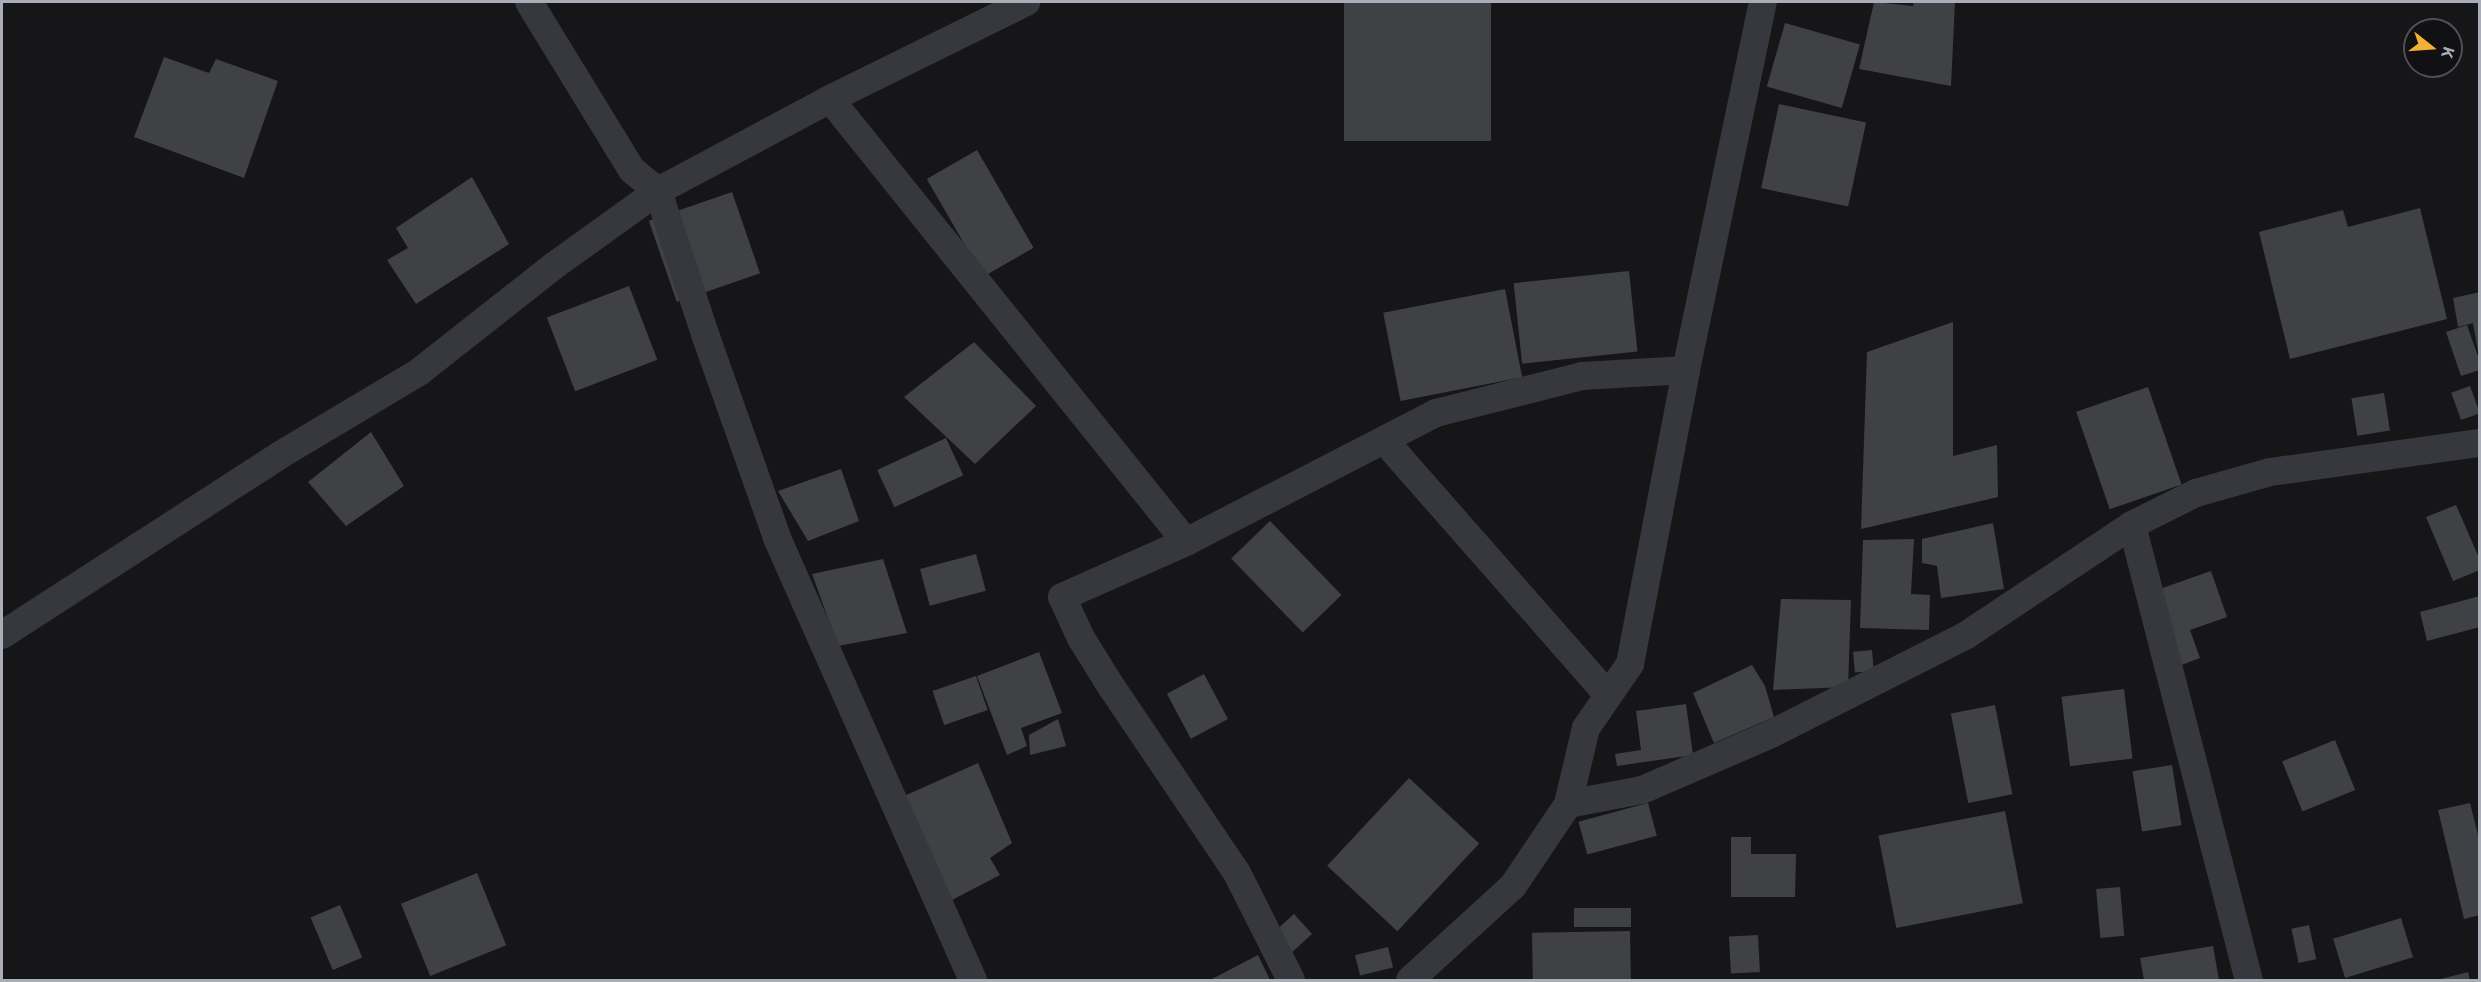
<!DOCTYPE html>
<html>
<head>
<meta charset="utf-8">
<style>
	body { margin:0 }
	#map { position:relative; width:2481px; height:982px; overflow:hidden; background:#161618; font-family:"IBM Plex Sans",sans-serif }
	div>[style] { position:absolute }
	[style*='--x'] { left:calc(var(--x)*1px); top:calc(var(--y)*1px); width:calc(var(--w)*1px); rotate:calc(var(--a)*1deg) }
	.building>* { inset:0; background:#404145; transform-origin:0 0 }
	.street>* { height:28px; margin:-14px; padding:0 14px; transform-origin:14px; border-radius:14px; background:#37383d }
	span { translate:-50% -50%; white-space:nowrap; text-align:center; line-height:1.15; -webkit-text-stroke:4.5px #111113; paint-order:stroke }
	.frame { position:absolute; inset:0; border:3px solid #a8adb8; pointer-events:none }
	.north { position:absolute; left:2403px; top:18px; width:60px; height:60px; box-sizing:border-box; background:#111113; border:2px solid #4d4f55; border-radius:50%; rotate:107deg; font-size:16px; font-weight:700; line-height:24px; text-align:center; color:#a8adb8 }
	.north::after { content:''; display:block; margin:auto; width:21px; height:27px; background:#f2b134; clip-path:polygon(50% 0,100% 100%,50% 72%,0 100%) }
</style>
</head>
<body>
<div id="map">
	<div class="building">
		<div style="left:1344px;top:2px;width:147px;height:139px"></div>
		<div style="clip-path:polygon(1874px 2px,1913px 6px,1914px 2px,1955px 2px,1951px 86px,1859px 69px)"></div>
		<div style="left:1785px;top:23px;width:78px;height:66px;rotate:16deg"></div>
		<div style="clip-path:polygon(164px 57px,209px 73px,216px 59px,278px 81px,244px 178px,134px 137px)"></div>
		<div style="left:1779px;top:104px;width:89px;height:86px;rotate:12deg"></div>
		<div style="left:977px;top:150px;width:113px;height:58px;rotate:60deg"></div>
		<div style="clip-path:polygon(472px 177px,509px 244px,416px 304px,387px 260px,408px 248px,396px 228px)"></div>
		<div style="left:732px;top:192px;width:86px;height:88px;rotate:71deg"></div>
		<div style="clip-path:polygon(2420px 208px,2447px 319px,2290px 359px,2259px 232px,2343px 210px,2348px 227px)"></div>
		<div style="left:1629px;top:271px;width:81px;height:116px;rotate:84deg"></div>
		<div style="left:629px;top:286px;width:79px;height:88px;rotate:69deg"></div>
		<div style="left:1505px;top:289px;width:90px;height:124px;rotate:79deg"></div>
		<div style="clip-path:polygon(2480px 292px,2480px 351px,2478px 351px,2473px 323px,2458px 327px,2453px 298px)"></div>
		<div style="clip-path:polygon(1953px 322px,1953px 456px,1997px 445px,1998px 497px,1861px 529px,1867px 352px)"></div>
		<div style="clip-path:polygon(2467px 325px,2480px 362px,2480px 370px,2461px 376px,2446px 332px)"></div>
		<div style="clip-path:polygon(974px 342px,1036px 406px,975px 464px,904px 397px)"></div>
		<div style="left:2470px;top:386px;width:29px;height:20px;rotate:70deg"></div>
		<div style="left:2148px;top:387px;width:103px;height:76px;rotate:71deg"></div>
		<div style="left:2384px;top:393px;width:38px;height:33px;rotate:81deg"></div>
		<div style="clip-path:polygon(371px 432px,404px 486px,346px 526px,308px 482px)"></div>
		<div style="left:946px;top:438px;width:41px;height:76px;rotate:65deg"></div>
		<div style="clip-path:polygon(841px 469px,859px 521px,808px 541px,778px 491px)"></div>
		<div style="clip-path:polygon(2456px 505px,2480px 560px,2480px 570px,2453px 581px,2426px 517px)"></div>
		<div style="left:1270px;top:521px;width:103px;height:54px;rotate:46deg"></div>
		<div style="clip-path:polygon(1993px 523px,2004px 589px,1941px 598px,1937px 566px,1922px 563px,1922px 539px)"></div>
		<div style="clip-path:polygon(1914px 539px,1911px 594px,1930px 595px,1929px 630px,1860px 628px,1863px 540px)"></div>
		<div style="left:976px;top:554px;width:38px;height:58px;rotate:75deg"></div>
		<div style="clip-path:polygon(883px 559px,907px 633px,838px 646px,812px 574px)"></div>
		<div style="clip-path:polygon(2211px 571px,2227px 617px,2190px 630px,2200px 658px,2176px 667px,2151px 592px)"></div>
		<div style="clip-path:polygon(2480px 596px,2480px 627px,2427px 641px,2420px 612px)"></div>
		<div style="clip-path:polygon(1781px 599px,1851px 600px,1848px 687px,1773px 690px)"></div>
		<div style="left:1872px;top:650px;width:21px;height:19px;rotate:85deg"></div>
		<div style="clip-path:polygon(1039px 652px,1062px 713px,1021px 728px,1027px 746px,1007px 755px,977px 676px)"></div>
		<div style="clip-path:polygon(1752px 665px,1765px 686px,1774px 717px,1714px 743px,1693px 693px)"></div>
		<div style="left:1204px;top:674px;width:51px;height:42px;rotate:62deg"></div>
		<div style="left:976px;top:676px;width:36px;height:46px;rotate:71deg"></div>
		<div style="left:2124px;top:689px;width:70px;height:63px;rotate:83deg"></div>
		<div style="clip-path:polygon(1686px 704px,1693px 755px,1617px 766px,1615px 754px,1641px 750px,1636px 711px)"></div>
		<div style="left:1995px;top:705px;width:91px;height:45px;rotate:79deg"></div>
		<div style="clip-path:polygon(1058px 719px,1066px 746px,1030px 755px,1029px 735px)"></div>
		<div style="left:2335px;top:740px;width:54px;height:57px;rotate:68deg"></div>
		<div style="clip-path:polygon(978px 763px,1012px 843px,990px 858px,1000px 875px,950px 901px,904px 796px)"></div>
		<div style="left:2172px;top:765px;width:61px;height:40px;rotate:81deg"></div>
		<div style="left:1409px;top:778px;width:96px;height:120px;rotate:43deg"></div>
		<div style="left:1648px;top:803px;width:34px;height:72px;rotate:75deg"></div>
		<div style="clip-path:polygon(2470px 803px,2480px 843px,2480px 915px,2464px 919px,2438px 810px)"></div>
		<div style="left:2005px;top:811px;width:94px;height:129px;rotate:79deg"></div>
		<div style="clip-path:polygon(1731px 837px,1751px 837px,1751px 854px,1796px 854px,1795px 897px,1731px 897px)"></div>
		<div style="left:477px;top:873px;width:78px;height:82px;rotate:68deg"></div>
		<div style="left:2120px;top:887px;width:49px;height:24px;rotate:85deg"></div>
		<div style="left:340px;top:905px;width:57px;height:32px;rotate:67deg"></div>
		<div style="left:1574px;top:908px;width:57px;height:19px"></div>
		<div style="left:1294px;top:914px;width:27px;height:30px;rotate:48deg"></div>
		<div style="left:2401px;top:918px;width:41px;height:71px;rotate:73deg"></div>
		<div style="left:2309px;top:925px;width:35px;height:18px;rotate:78deg"></div>
		<div style="left:1630px;top:931px;width:49px;height:98px;rotate:89deg"></div>
		<div style="left:1758px;top:935px;width:37px;height:29px;rotate:87deg"></div>
		<div style="clip-path:polygon(2213px 946px,2219px 980px,2144px 980px,2140px 958px)"></div>
		<div style="left:1388px;top:947px;width:21px;height:34px;rotate:76deg"></div>
		<div style="clip-path:polygon(1258px 955px,1270px 980px,1210px 980px)"></div>
		<div style="clip-path:polygon(2468px 972px,2470px 980px,2437px 980px)"></div>
	</div>
	<div class="street">
		<div style="--x:529;--y:2;--w:197;--a:58.5"></div>
		<div style="--x:632;--y:170;--w:33;--a:39"></div>
		<div style="--x:658;--y:191;--w:154;--a:71.8"></div>
		<div style="--x:706;--y:337;--w:213;--a:70.5"></div>
		<div style="--x:777;--y:538;--w:484;--a:66.1"></div>
		<div style="--x:830;--y:99;--w:568;--a:51.21"></div>
		<div style="--x:1384;--y:440;--w:339;--a:48.7"></div>
		<div style="--x:2132;--y:525;--w:470;--a:75.6"></div>
		<div style="--x:2;--y:635;--w:331;--a:-32.9"></div>
		<div style="--x:280;--y:455;--w:162;--a:-30.8"></div>
		<div style="--x:419;--y:372;--w:173;--a:-38.2"></div>
		<div style="--x:555;--y:265;--w:127;--a:-35.7"></div>
		<div style="--x:658;--y:191;--w:195;--a:-28.1"></div>
		<div style="--x:830;--y:99;--w:219;--a:-26.3"></div>
		<div style="--x:1568;--y:804;--w:75;--a:-10.7"></div>
		<div style="--x:1642;--y:790;--w:138;--a:-23.4"></div>
		<div style="--x:1769;--y:735;--w:220;--a:-26.8"></div>
		<div style="--x:1965;--y:636;--w:201;--a:-33.6"></div>
		<div style="--x:2132;--y:525;--w:72;--a:-26.6"></div>
		<div style="--x:2196;--y:493;--w:77;--a:-15.8"></div>
		<div style="--x:2270;--y:472;--w:212;--a:-7.9"></div>
		<div style="--x:1291;--y:980;--w:120;--a:-116.8"></div>
		<div style="--x:1237;--y:873;--w:223;--a:-124"></div>
		<div style="--x:1112;--y:688;--w:59;--a:-121.8"></div>
		<div style="--x:1081;--y:638;--w:45;--a:-114.9"></div>
		<div style="--x:1062;--y:597;--w:136;--a:-23.9"></div>
		<div style="--x:1186;--y:542;--w:281;--a:-27.3"></div>
		<div style="--x:1436;--y:413;--w:151;--a:-14.2"></div>
		<div style="--x:1582;--y:376;--w:104;--a:-3.3"></div>
		<div style="--x:1410;--y:980;--w:139;--a:-42.4"></div>
		<div style="--x:1513;--y:886;--w:99;--a:-56.1"></div>
		<div style="--x:1568;--y:804;--w:78;--a:-76.7"></div>
		<div style="--x:1586;--y:728;--w:78;--a:-55.5"></div>
		<div style="--x:1630;--y:664;--w:299;--a:-79.2"></div>
		<div style="--x:1686;--y:370;--w:376;--a:-78.2"></div>
	</div>
	<div class="frame"></div>
	<div class="north">K</div>
</div>
</body>
</html>
